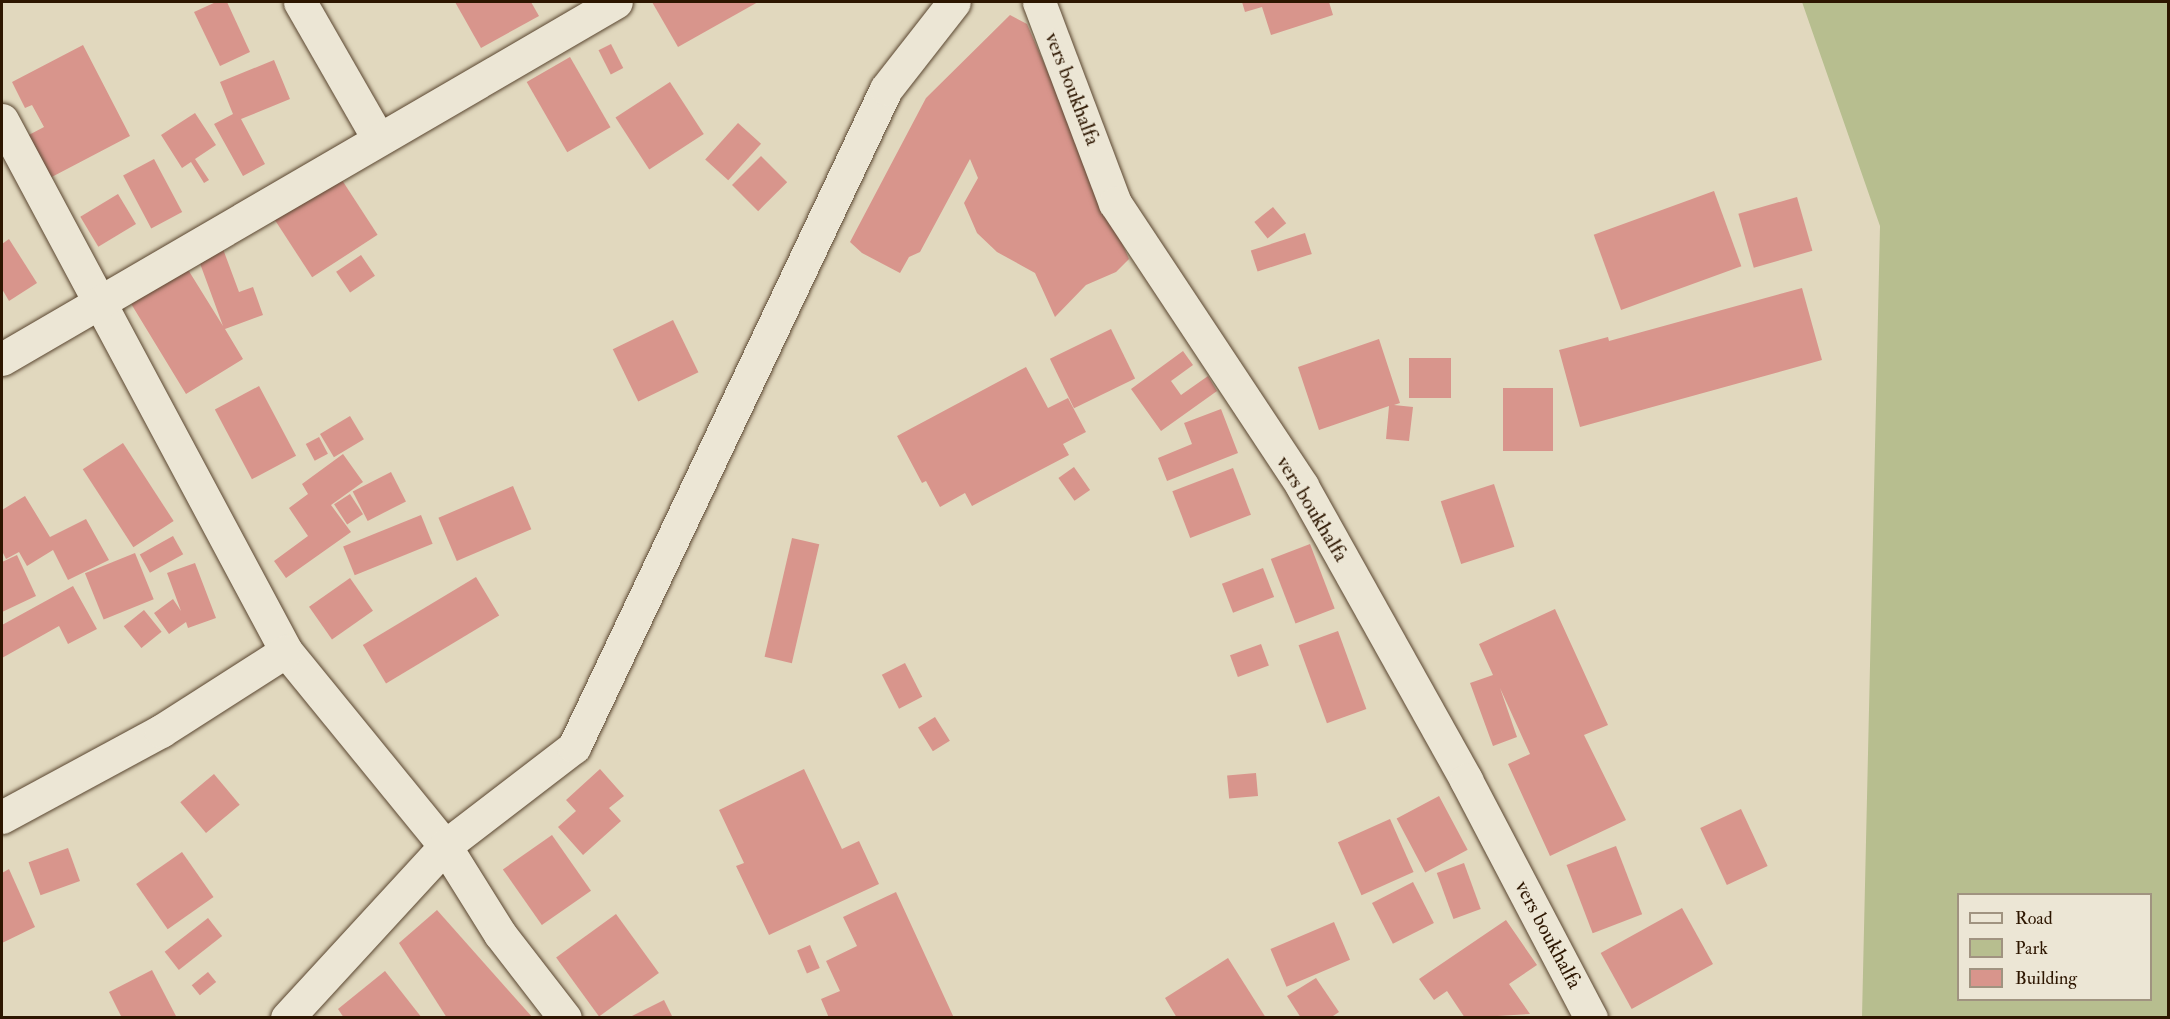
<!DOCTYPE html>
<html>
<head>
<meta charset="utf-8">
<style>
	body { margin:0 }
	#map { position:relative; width:2170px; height:1019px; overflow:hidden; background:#e1d8be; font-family:"IM FELL Double Pica",serif }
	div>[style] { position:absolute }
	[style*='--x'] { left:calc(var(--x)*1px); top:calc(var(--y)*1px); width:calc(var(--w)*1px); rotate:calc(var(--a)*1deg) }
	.green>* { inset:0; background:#b7be8f }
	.building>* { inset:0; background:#d8958c; transform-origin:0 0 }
	.roads { filter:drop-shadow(0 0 2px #5a4630) drop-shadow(0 0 2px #5a4630) }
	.street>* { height:33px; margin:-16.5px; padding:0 16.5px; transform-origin:16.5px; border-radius:16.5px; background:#ece6d5 }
	.secondary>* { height:33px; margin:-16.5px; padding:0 16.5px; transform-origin:16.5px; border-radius:16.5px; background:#ece6d5 }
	span { translate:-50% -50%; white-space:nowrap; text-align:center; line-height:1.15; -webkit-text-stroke:6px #ece6d5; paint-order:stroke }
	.street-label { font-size:21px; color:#2d1600 }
	.frame { position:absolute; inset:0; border:3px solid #2d1600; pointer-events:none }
	.legend { position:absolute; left:1957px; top:893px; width:195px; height:108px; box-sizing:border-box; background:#ece6d5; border:2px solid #a09380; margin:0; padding:8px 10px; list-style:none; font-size:18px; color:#2d1600 }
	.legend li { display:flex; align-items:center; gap:12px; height:30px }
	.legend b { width:30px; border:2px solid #a09380 }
</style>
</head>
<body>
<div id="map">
	<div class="green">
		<div style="clip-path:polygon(evenodd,1802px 2px,2168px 2px,2168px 1017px,1862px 1017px,1880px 226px,1802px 2px,1958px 894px,2150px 894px,2150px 1000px,1958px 1000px,1958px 894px)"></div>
	</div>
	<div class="building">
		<div style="clip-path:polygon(216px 2px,227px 2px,250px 52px,220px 66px,194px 12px)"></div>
		<div style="clip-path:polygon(455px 2px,531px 2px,539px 16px,481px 48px)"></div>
		<div style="clip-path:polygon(652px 2px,758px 2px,678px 47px)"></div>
		<div style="clip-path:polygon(1242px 2px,1329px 2px,1333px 15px,1271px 35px,1262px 7px,1245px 12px)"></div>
		<div style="clip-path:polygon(1010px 15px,1027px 24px,1129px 259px,1116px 272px,1086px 285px,1055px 317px,1035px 273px,997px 252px,977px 233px,964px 203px,978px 178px,970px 159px,920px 252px,909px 257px,900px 273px,862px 253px,850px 242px,926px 98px)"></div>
		<div style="left:611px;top:44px;width:27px;height:14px;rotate:63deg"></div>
		<div style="clip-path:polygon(83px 45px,130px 136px,46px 180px,25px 137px,44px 127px,32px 105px,25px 108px,12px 82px)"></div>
		<div style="left:570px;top:57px;width:81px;height:50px;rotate:60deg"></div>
		<div style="clip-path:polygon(274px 60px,290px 99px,241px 119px,265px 164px,243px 176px,214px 124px,233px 114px,220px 82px)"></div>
		<div style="left:670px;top:82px;width:62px;height:65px;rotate:57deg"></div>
		<div style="clip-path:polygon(195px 113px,216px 145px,195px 159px,209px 180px,204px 183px,191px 162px,182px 168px,161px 135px)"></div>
		<div style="left:738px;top:123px;width:31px;height:49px;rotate:42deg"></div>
		<div style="left:761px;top:156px;width:37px;height:41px;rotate:45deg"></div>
		<div style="left:154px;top:159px;width:60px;height:35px;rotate:62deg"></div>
		<div style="left:340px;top:177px;width:69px;height:78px;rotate:57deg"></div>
		<div style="left:1714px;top:191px;width:80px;height:128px;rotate:70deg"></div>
		<div style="left:118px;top:194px;width:35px;height:44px;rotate:59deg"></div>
		<div style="left:1797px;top:197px;width:56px;height:61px;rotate:74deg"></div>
		<div style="left:1273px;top:207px;width:21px;height:24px;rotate:51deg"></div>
		<div style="left:1305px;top:233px;width:22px;height:57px;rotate:72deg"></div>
		<div style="clip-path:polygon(9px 239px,37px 283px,9px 301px,2px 289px,2px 244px)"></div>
		<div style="clip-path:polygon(223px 249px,239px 292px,253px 287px,263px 315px,225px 329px,243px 359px,186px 394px,130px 302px,187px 268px,223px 326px,198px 258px)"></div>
		<div style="left:361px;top:255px;width:25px;height:30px;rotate:56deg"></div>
		<div style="clip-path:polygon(1802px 288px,1822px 360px,1580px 427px,1559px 350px,1608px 337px,1609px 341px)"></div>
		<div style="left:673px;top:320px;width:58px;height:67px;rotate:64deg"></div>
		<div style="left:1111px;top:329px;width:55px;height:68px;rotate:64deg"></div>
		<div style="clip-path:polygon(1379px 339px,1400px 403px,1394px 405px,1413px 407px,1409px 441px,1386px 439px,1389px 406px,1319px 430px,1298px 367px)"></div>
		<div style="clip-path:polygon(1183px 351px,1193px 365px,1171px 381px,1181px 395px,1208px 376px,1217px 391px,1161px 431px,1131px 389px)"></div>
		<div style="left:1409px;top:358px;width:42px;height:40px"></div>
		<div style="clip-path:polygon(1026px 367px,1048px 408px,1068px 398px,1086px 432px,1063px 444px,1069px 455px,972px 506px,965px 493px,940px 507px,926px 481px,922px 483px,897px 436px)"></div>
		<div style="left:259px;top:386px;width:79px;height:50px;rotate:62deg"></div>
		<div style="left:1503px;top:388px;width:50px;height:63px"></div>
		<div style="clip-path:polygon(1221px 409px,1238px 453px,1167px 481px,1158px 458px,1192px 444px,1184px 423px)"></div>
		<div style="left:350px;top:416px;width:27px;height:35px;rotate:59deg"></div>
		<div style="left:319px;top:437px;width:19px;height:15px;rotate:62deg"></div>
		<div style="left:123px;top:443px;width:93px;height:48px;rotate:57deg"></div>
		<div style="clip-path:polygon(343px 454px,363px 482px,331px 505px,351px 532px,286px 578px,274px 561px,308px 536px,289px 508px,308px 494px,302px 484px)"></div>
		<div style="left:1074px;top:467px;width:28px;height:19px;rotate:55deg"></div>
		<div style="left:1233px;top:468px;width:50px;height:65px;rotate:69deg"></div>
		<div style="left:391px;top:472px;width:33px;height:43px;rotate:63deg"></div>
		<div style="left:1494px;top:484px;width:66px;height:56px;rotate:72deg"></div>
		<div style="left:513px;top:486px;width:47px;height:81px;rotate:67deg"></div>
		<div style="left:350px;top:494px;width:24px;height:19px;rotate:57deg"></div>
		<div style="clip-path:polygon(25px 496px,50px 537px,86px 519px,109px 560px,68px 580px,53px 550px,27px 566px,19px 552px,6px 559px,2px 551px,2px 510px)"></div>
		<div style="left:421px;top:515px;width:31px;height:84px;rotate:68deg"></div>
		<div style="left:173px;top:536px;width:21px;height:38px;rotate:61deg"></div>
		<div style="left:792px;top:538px;width:28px;height:122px;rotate:13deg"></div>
		<div style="left:1310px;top:544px;width:69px;height:42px;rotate:69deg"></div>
		<div style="left:135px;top:553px;width:50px;height:54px;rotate:68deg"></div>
		<div style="clip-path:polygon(17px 555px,36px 596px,2px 612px,2px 562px)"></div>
		<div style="clip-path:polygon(195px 563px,216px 618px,188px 628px,186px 622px,169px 634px,154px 613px,173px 599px,181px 611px,167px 573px)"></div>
		<div style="left:1263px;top:568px;width:31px;height:44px;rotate:69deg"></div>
		<div style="left:476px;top:577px;width:45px;height:132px;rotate:59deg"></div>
		<div style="left:350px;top:578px;width:40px;height:50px;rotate:55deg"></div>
		<div style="clip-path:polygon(73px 586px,97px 629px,68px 644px,59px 626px,2px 658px,2px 625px)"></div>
		<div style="clip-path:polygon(1555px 609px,1608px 725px,1584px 735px,1626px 820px,1550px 856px,1508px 764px,1530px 754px,1500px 688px,1517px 737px,1493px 746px,1470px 683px,1493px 675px,1479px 644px)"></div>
		<div style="left:144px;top:610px;width:28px;height:26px;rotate:51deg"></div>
		<div style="left:1338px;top:631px;width:83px;height:42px;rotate:70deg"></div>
		<div style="left:1261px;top:644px;width:23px;height:33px;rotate:70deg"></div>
		<div style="left:905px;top:663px;width:38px;height:26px;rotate:63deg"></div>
		<div style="left:935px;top:717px;width:28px;height:20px;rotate:58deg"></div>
		<div style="clip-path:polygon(600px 769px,624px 796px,609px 808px,621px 821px,583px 855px,558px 827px,576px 811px,566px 800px)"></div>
		<div style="clip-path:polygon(804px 769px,842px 849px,859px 841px,879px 884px,769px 935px,736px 866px,744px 863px,719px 810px)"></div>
		<div style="left:1256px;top:773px;width:23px;height:29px;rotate:85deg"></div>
		<div style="left:214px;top:774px;width:40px;height:44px;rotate:50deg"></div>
		<div style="left:1439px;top:796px;width:61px;height:48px;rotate:62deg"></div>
		<div style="left:1741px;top:809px;width:63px;height:45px;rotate:65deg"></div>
		<div style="left:1390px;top:819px;width:58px;height:57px;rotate:66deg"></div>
		<div style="left:552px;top:835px;width:68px;height:60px;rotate:55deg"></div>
		<div style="left:1616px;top:846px;width:73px;height:53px;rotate:69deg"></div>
		<div style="left:68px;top:848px;width:35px;height:42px;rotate:70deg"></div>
		<div style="left:182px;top:852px;width:55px;height:56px;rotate:55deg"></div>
		<div style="left:1464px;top:863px;width:49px;height:29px;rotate:70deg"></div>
		<div style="clip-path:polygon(9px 869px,35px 927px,2px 943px,2px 873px)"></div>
		<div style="left:1413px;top:882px;width:46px;height:46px;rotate:63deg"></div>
		<div style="clip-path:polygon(896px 892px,954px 1018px,829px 1018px,821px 999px,840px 991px,826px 961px,857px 946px,843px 917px)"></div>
		<div style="left:1682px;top:908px;width:64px;height:93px;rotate:61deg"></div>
		<div style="clip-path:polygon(437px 910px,533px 1018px,447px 1018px,399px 943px)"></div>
		<div style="left:616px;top:914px;width:73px;height:74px;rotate:54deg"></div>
		<div style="left:208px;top:918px;width:23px;height:55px;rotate:52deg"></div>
		<div style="clip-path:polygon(1506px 920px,1537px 965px,1509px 984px,1530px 1014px,1465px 1018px,1447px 991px,1434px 1000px,1419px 979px)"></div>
		<div style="left:1334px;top:922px;width:41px;height:69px;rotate:67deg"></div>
		<div style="left:810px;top:945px;width:25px;height:14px;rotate:67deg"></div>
		<div style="clip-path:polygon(1228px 958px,1266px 1018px,1177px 1018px,1165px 998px)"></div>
		<div style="clip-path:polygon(152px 970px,177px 1018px,122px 1018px,109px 992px)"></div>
		<div style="clip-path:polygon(385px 971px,422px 1018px,344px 1018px,338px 1009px)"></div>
		<div style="left:208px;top:972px;width:13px;height:21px;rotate:51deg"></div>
		<div style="clip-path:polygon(1316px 978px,1339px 1012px,1330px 1018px,1301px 1018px,1287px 996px)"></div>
		<div style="clip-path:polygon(664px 1000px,673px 1018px,628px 1018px)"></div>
	</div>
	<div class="roads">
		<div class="street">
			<div style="--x:300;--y:2;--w:157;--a:60.2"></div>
			<div style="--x:2;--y:120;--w:602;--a:61.86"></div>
			<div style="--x:286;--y:651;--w:252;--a:50.8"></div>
			<div style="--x:445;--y:846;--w:104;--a:58"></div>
			<div style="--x:500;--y:934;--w:106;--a:52.3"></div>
			<div style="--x:2;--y:359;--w:710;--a:-30.18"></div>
			<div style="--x:2;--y:817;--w:181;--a:-28.4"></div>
			<div style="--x:161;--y:731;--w:148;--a:-32.6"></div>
			<div style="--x:287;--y:1018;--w:234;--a:-47.4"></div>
			<div style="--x:445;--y:846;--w:163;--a:-37.5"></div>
			<div style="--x:574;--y:747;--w:728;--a:-64.63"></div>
			<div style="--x:886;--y:89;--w:110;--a:-52"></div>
		</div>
		<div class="secondary">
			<div style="--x:1039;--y:2;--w:215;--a:69.3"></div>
			<div style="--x:1115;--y:203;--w:339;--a:56.5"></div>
			<div style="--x:1302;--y:486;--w:337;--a:60.8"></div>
			<div style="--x:1466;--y:780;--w:269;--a:62.3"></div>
		</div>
	</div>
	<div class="street-label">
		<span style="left:1072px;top:89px;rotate:69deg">vers boukhalfa</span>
		<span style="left:1312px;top:509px;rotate:59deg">vers boukhalfa</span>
		<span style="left:1548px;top:935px;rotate:62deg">vers boukhalfa</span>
	</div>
	<div class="frame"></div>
	<ul class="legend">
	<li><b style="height:8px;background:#ece6d5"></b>Road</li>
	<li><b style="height:16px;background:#b7be8f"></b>Park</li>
	<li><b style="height:16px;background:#d8958c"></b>Building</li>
	</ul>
</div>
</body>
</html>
